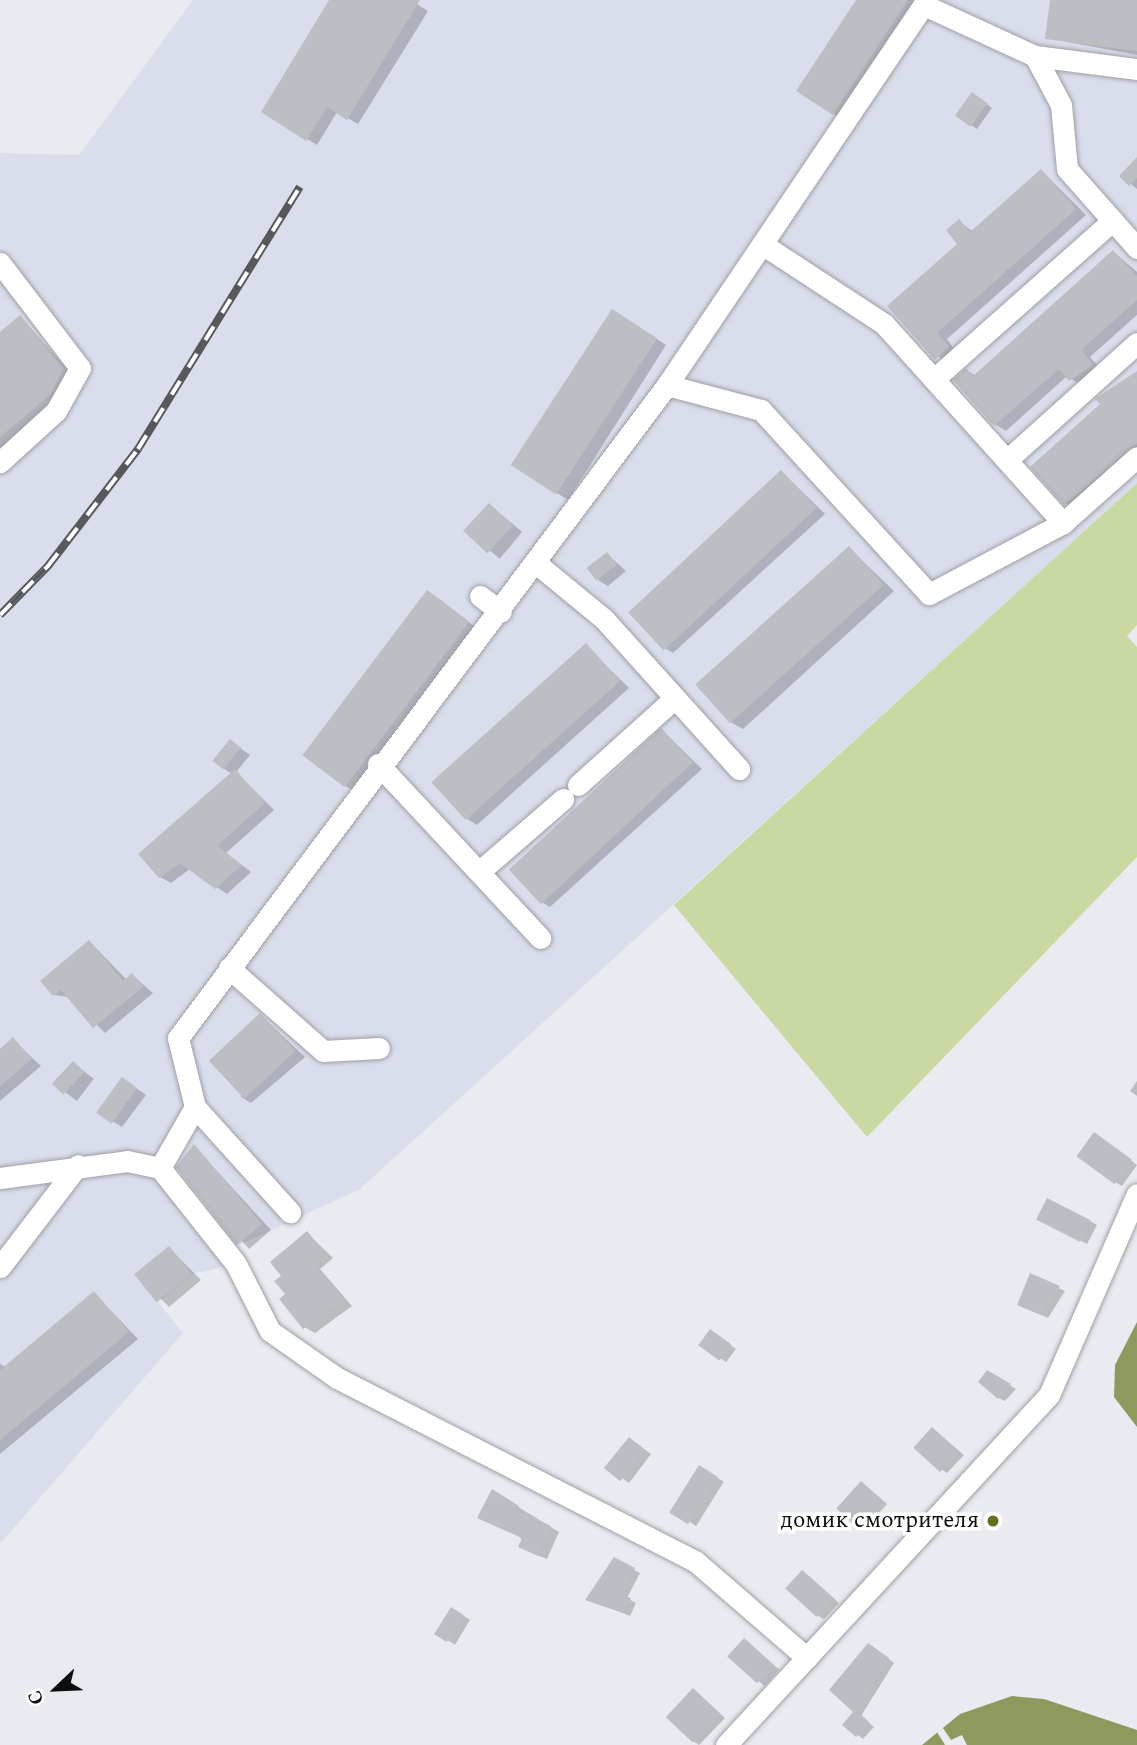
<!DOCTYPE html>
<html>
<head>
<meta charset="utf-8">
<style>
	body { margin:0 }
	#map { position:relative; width:1137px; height:1745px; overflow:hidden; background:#e9ebf1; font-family:Spectral,serif }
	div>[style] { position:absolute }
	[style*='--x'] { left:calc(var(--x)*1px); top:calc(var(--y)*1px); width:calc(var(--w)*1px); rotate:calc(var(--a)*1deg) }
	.built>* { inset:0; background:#dadeec }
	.green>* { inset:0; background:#cad8a1 }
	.water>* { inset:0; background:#8c9a5e }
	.pier>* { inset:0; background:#e9ebf1 }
	.shadow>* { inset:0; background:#0003; transform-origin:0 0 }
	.building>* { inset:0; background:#bcbec4; transform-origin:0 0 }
	.roads { filter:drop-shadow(0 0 2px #9e9fa6) drop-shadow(0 0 2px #9e9fa6) }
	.minor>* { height:21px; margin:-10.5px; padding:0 10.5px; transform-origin:10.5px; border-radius:10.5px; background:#fff }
	.rail>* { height:8px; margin-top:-4px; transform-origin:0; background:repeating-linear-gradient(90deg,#fff 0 16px,#56585b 0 32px); box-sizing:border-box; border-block:2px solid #56585b }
	.dots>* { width:19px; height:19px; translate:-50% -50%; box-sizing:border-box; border:4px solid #fff; border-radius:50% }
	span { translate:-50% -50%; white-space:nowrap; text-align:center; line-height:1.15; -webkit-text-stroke:7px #fff; paint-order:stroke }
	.poi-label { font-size:23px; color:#0c0d0f }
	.right { translate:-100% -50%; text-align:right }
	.north { position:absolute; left:21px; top:1654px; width:70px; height:70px; -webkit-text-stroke:5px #fff; paint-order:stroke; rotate:247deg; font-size:19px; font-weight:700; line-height:28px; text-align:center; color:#0c0d0f }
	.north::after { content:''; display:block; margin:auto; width:24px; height:32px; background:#0c0d0f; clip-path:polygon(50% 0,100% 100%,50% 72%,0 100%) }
</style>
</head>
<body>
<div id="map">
	<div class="built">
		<div style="clip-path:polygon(193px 0,1137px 0,1137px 483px,360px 1189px,235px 1247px,236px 1264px,192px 1274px,158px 1302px,183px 1333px,0 1544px,0 153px,79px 155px)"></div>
	</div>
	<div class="green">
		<div style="clip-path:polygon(1137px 483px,1137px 625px,1127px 636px,1137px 647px,1137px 857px,867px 1137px,674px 905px)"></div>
	</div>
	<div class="water">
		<div style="clip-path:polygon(1137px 1322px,1137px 1427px,1114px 1397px,1115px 1365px)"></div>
		<div style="clip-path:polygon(1012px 1696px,1044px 1699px,1137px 1730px,1137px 1745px,922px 1745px,960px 1714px)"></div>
	</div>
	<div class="pier">
		<div style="clip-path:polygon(943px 1728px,951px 1740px,962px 1735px,967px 1745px,945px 1745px,937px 1732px)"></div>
	</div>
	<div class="shadow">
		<div style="clip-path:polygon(332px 0,410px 0,428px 11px,358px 124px,337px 112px,317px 145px,263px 112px)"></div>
		<div style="clip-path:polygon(858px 0,922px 0,844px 120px,834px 114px)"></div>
		<div style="clip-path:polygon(1052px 0,1137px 0,1137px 55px,1046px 38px)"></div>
		<div style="clip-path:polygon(979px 98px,992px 108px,977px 129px,971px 125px)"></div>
		<div style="clip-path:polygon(1137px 162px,1137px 189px,1121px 176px)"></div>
		<div style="clip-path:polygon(1042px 171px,1086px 215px,947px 339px,957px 353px,947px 365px,890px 306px,960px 244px,959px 221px,973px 232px)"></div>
		<div style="clip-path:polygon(1114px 252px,1137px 272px,1137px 315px,1090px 357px,1102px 371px,1081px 385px,1067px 376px,1006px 431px,996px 425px,955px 380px,966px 370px,976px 376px)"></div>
		<div style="clip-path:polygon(20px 317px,74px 376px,60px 401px,0 452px,0 334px)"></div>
		<div style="clip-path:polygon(623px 317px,666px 345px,568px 500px,514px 466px)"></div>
		<div style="clip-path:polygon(1137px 373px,1137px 456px,1075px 509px,1065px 503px,1102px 405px,1097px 399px)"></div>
		<div style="clip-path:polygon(782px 472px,825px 514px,673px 653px,663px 647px)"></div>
		<div style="left:490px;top:505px;width:42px;height:35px;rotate:40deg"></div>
		<div style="clip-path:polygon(849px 548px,894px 591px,743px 729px,732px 723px,698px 685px)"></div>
		<div style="clip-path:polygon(607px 554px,626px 571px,608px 586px,598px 580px)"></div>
		<div style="clip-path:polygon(438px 598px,478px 629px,354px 791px,344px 785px)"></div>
		<div style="clip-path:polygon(586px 646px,629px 688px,477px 825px,467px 819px)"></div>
		<div style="clip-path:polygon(662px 730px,702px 769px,550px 907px,540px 901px)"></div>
		<div style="clip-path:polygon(230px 741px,250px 755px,236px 772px,274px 810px,226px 853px,251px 872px,227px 894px,190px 869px,171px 883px,160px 877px,232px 774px,223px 768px)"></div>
		<div style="clip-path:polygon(90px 942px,127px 980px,132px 975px,153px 993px,105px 1033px,69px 997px,54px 995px)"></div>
		<div style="clip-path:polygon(260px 1015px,305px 1057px,251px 1103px,241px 1097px)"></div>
		<div style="clip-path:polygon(13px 1040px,41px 1066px,0 1101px,0 1051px)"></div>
		<div style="left:73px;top:1063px;width:26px;height:28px;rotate:37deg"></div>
		<div style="clip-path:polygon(1137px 1081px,1137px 1096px,1130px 1091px)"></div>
		<div style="clip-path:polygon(133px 1086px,146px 1095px,122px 1127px,98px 1112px)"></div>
		<div style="clip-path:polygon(1100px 1138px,1137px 1165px,1122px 1186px,1115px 1182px)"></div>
		<div style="clip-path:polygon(194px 1146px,271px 1230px,249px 1249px,178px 1167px)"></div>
		<div style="clip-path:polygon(1090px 1221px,1097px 1225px,1087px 1244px,1045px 1223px)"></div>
		<div style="clip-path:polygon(307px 1233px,333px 1258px,320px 1269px,352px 1306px,315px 1333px,304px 1327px,284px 1276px)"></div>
		<div style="clip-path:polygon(169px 1248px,201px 1280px,169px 1307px,137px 1275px)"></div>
		<div style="clip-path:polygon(1031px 1275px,1065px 1291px,1048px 1318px,1025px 1308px)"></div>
		<div style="clip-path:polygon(95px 1294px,138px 1339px,0 1454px,0 1364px,6px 1367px)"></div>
		<div style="clip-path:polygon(717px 1335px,736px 1349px,726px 1362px,701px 1345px)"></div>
		<div style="clip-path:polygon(988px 1372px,1016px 1389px,1005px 1401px,999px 1398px)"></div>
		<div style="clip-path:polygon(933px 1429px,964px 1455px,947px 1473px,941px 1469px)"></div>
		<div style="clip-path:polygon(636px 1443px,651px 1454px,629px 1483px,608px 1468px)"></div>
		<div style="left:700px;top:1467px;width:28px;height:52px;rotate:32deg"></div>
		<div style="clip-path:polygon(867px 1487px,887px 1504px,865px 1529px,839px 1509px)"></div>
		<div style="clip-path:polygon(492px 1491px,559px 1532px,547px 1559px,529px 1552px)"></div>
		<div style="clip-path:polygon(615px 1560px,640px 1573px,627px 1598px,636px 1603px,630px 1616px,587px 1599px)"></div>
		<div style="clip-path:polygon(809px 1576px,839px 1603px,824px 1619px,818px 1616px)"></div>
		<div style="left:452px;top:1609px;width:21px;height:29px;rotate:31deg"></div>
		<div style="left:745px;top:1640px;width:45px;height:22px;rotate:41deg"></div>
		<div style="clip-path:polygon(874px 1648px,894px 1663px,861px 1716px,874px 1727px,863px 1739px,845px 1725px,856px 1712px)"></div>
		<div style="clip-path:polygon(693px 1690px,725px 1718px,699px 1745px,693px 1741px)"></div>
	</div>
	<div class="building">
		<div style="clip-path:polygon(329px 0,420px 0,347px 120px,327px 107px,306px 141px,261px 112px)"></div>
		<div style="clip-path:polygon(856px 0,908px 0,833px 115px,796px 91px)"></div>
		<div style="clip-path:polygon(1050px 0,1137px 0,1137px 51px,1045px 39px)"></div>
		<div style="left:972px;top:92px;width:19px;height:29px;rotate:36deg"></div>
		<div style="clip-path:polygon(1137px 157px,1137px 178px,1129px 186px,1119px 176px)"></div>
		<div style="clip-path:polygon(1041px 169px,1076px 209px,937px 333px,949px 346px,935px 360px,887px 306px,957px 244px,946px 230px,959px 219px,970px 232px)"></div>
		<div style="clip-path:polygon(1113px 250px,1137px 276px,1137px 300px,1081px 350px,1093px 365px,1069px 381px,1059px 369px,994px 426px,953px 380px,966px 368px,973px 376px)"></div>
		<div style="left:612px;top:309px;width:54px;height:186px;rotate:33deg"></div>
		<div style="clip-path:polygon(20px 315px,64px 369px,50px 395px,0 437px,0 332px)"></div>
		<div style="clip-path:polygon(1137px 371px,1137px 444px,1064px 505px,1030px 467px,1100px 404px,1095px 399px)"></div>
		<div style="left:781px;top:470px;width:52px;height:209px;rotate:47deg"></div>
		<div style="left:489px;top:503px;width:33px;height:38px;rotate:43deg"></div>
		<div style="left:849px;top:546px;width:52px;height:207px;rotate:48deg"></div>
		<div style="left:607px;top:552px;width:16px;height:26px;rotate:52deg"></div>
		<div style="left:427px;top:590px;width:53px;height:207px;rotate:37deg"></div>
		<div style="left:586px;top:643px;width:51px;height:208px;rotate:48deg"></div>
		<div style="left:661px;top:728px;width:47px;height:208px;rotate:47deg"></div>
		<div style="left:230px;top:739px;width:14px;height:28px;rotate:39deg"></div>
		<div style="clip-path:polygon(235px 769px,265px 803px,217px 846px,242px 865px,215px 889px,180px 863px,159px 878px,138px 854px)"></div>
		<div style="clip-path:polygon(89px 940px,123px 981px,132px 973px,143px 987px,93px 1028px,61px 990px,53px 996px,40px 981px)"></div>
		<div style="left:260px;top:1013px;width:52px;height:70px;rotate:47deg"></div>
		<div style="clip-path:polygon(13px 1037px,32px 1059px,0 1086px,0 1049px)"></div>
		<div style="left:73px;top:1061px;width:16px;height:31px;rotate:43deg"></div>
		<div style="left:122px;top:1077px;width:19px;height:44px;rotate:36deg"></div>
		<div style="left:1094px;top:1132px;width:47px;height:30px;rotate:36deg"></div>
		<div style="clip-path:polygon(194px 1144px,262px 1224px,237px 1245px,176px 1167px)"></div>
		<div style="left:1047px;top:1198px;width:49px;height:24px;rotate:27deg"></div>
		<div style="clip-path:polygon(307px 1231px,324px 1252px,311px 1262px,343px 1300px,303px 1329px,279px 1299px,285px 1294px,274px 1281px,281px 1276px,270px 1262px)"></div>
		<div style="left:169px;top:1246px;width:36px;height:45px;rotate:51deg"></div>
		<div style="clip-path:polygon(1030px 1273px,1060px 1286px,1041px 1315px,1017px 1305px)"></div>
		<div style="clip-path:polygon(94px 1291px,129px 1332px,0 1440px,0 1370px)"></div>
		<div style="left:710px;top:1329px;width:26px;height:20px;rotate:36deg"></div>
		<div style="clip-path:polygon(987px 1370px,1011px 1384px,998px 1399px,978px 1382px)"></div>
		<div style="left:932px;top:1427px;width:36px;height:28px;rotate:42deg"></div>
		<div style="left:629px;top:1437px;width:21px;height:40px;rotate:39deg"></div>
		<div style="left:699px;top:1465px;width:22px;height:56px;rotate:32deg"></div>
		<div style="left:861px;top:1481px;width:27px;height:37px;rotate:42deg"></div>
		<div style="clip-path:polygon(492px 1489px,519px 1506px,516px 1510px,551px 1526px,538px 1556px,518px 1547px,522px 1538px,477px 1518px)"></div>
		<div style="clip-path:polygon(614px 1557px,635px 1568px,621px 1594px,631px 1598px,623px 1613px,585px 1600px)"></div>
		<div style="left:802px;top:1570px;width:42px;height:25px;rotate:42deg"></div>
		<div style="left:451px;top:1607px;width:15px;height:32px;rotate:32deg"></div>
		<div style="left:744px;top:1638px;width:40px;height:25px;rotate:42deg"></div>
		<div style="clip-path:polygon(868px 1643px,889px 1658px,857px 1711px,869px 1722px,856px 1737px,842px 1725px,853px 1712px,829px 1690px)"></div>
		<div style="left:693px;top:1688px;width:37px;height:40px;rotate:43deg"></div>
	</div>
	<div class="roads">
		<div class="minor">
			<div style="--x:924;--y:5;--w:122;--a:24.7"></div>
			<div style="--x:1035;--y:56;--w:103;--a:7.3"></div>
			<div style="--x:1035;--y:56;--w:55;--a:62"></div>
			<div style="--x:1061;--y:105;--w:64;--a:84.6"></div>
			<div style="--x:1067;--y:169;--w:106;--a:48.5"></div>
			<div style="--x:765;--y:246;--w:142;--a:33.2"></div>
			<div style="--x:884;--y:324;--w:268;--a:48"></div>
			<div style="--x:0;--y:263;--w:132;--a:52.7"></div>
			<div style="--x:80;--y:368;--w:49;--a:119.2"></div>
			<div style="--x:56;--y:411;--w:76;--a:137.7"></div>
			<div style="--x:934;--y:379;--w:239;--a:-41.6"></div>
			<div style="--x:667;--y:385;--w:97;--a:14.9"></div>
			<div style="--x:761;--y:410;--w:249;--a:47.6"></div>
			<div style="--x:929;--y:594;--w:152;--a:-27.9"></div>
			<div style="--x:1063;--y:523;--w:99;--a:-41.7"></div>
			<div style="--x:1007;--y:460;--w:175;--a:-42"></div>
			<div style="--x:537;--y:564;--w:87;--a:39.4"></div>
			<div style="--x:604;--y:619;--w:202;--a:48"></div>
			<div style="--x:480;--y:596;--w:26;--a:37"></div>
			<div style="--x:378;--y:764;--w:238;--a:47"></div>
			<div style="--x:578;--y:785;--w:130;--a:-41.9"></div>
			<div style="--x:480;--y:871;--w:110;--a:-40.9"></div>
			<div style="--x:229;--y:968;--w:125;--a:41.4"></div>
			<div style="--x:323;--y:1051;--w:56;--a:-3.1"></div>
			<div style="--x:195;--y:1107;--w:71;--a:-103.8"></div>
			<div style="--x:178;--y:1038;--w:816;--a:-53.17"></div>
			<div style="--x:667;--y:385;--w:465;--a:-56"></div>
			<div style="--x:160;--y:1168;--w:70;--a:-60.2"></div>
			<div style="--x:195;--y:1107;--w:142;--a:47.9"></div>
			<div style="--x:0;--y:1178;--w:128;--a:-7.6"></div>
			<div style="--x:127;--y:1161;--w:34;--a:12"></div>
			<div style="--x:160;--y:1168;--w:122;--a:51.6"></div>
			<div style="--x:236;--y:1264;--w:75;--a:63.1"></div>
			<div style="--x:270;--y:1331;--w:82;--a:35"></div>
			<div style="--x:337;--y:1378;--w:402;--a:27.1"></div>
			<div style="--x:695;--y:1561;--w:148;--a:40.9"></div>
			<div style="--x:0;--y:1267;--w:128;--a:-52.6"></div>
			<div style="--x:726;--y:1745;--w:476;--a:-47.3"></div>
			<div style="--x:1049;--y:1395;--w:219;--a:-66.4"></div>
		</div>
	</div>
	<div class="rail">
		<div style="--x:0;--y:615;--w:69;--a:-45.6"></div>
		<div style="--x:48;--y:566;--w:148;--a:-52.4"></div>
		<div style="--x:138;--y:449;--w:308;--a:-58.3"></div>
	</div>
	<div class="dots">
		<div style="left:993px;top:1521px;background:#60701c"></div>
	</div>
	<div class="poi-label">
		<span class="right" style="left:979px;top:1521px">домик смотрителя</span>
	</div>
	<div class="north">С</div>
</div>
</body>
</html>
